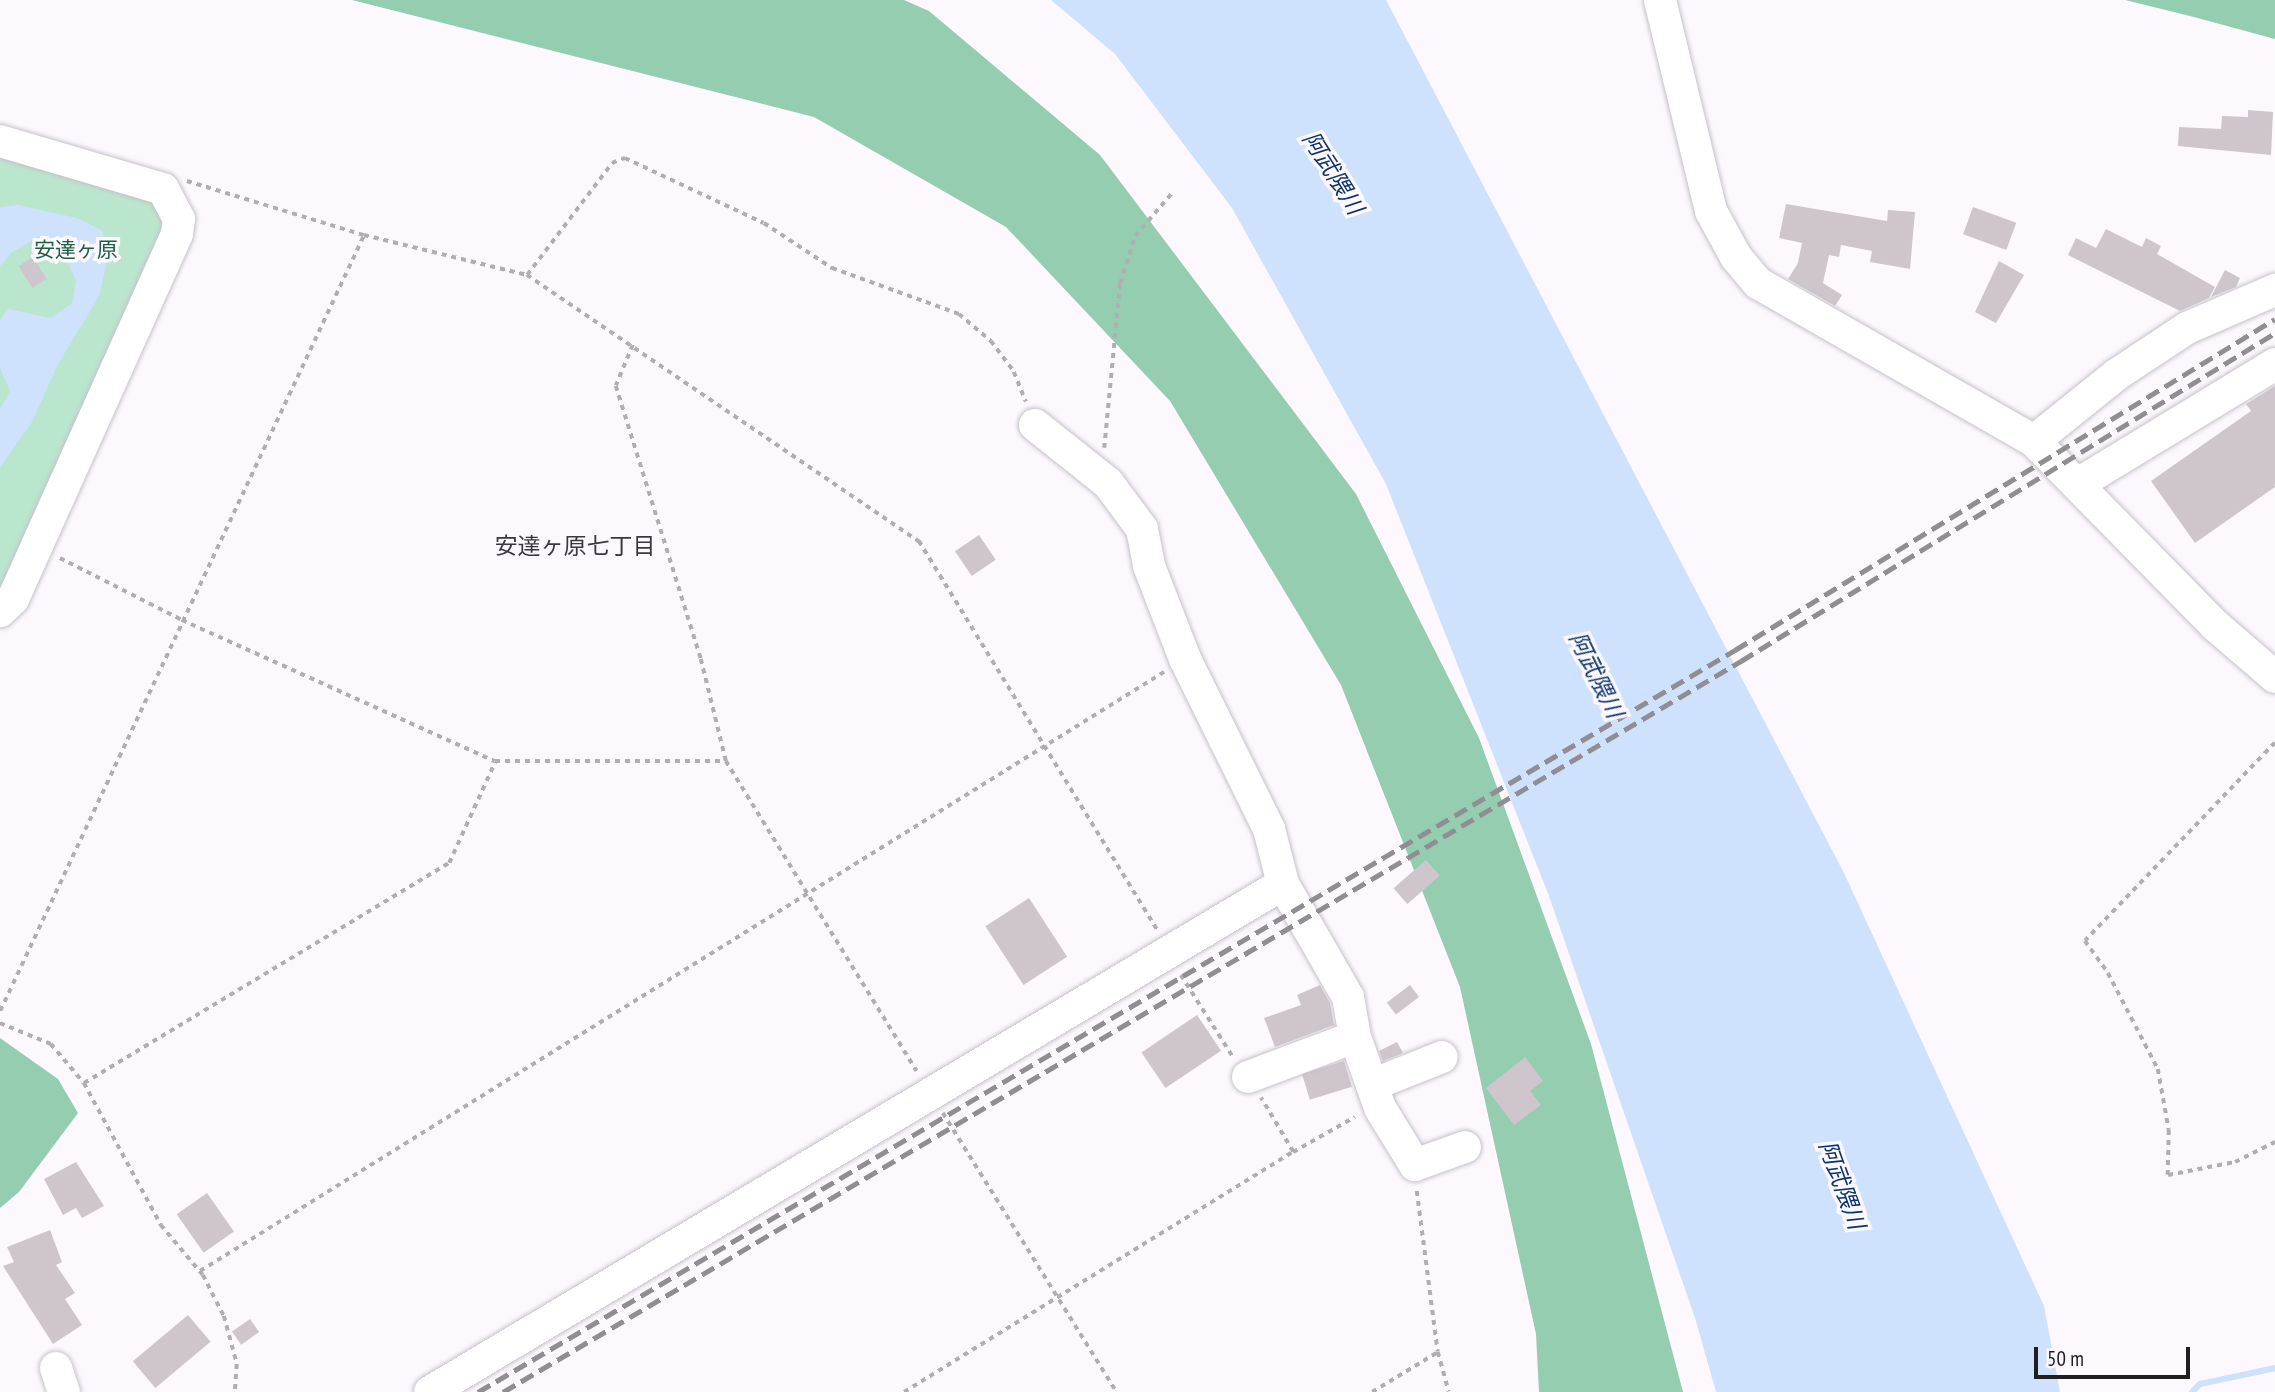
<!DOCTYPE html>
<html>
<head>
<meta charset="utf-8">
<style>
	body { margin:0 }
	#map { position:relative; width:2275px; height:1392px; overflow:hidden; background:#fcf8fe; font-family:"PT Sans Narrow","Noto Sans JP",sans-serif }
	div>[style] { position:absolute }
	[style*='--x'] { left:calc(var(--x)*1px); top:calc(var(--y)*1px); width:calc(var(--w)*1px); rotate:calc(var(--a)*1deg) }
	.green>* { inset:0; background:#bae6ce }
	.forest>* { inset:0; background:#94cdaf }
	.water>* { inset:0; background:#cee1fd }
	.stream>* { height:6px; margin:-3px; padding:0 3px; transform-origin:3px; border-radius:3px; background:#cee1fd }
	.building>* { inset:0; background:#cfc6cd; transform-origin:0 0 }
	.path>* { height:3.5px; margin-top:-1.75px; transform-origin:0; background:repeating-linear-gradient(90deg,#b1aeb3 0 5px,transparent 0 10px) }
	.roads { filter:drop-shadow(0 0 2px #c7c1ca) drop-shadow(0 0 2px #c7c1ca) }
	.minor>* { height:32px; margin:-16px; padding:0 16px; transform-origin:16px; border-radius:16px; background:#fff }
	.rail>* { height:5px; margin-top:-2.5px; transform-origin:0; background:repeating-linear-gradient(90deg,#918e93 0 14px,transparent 0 21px) }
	span { translate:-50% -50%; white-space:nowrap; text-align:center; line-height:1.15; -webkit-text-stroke:7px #fcf8fe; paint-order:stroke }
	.park-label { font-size:21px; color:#1e6044 }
	.water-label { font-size:23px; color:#0b3569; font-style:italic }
	.neighbourhood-label { font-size:23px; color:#3c373e }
	.scale { position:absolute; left:2034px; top:1347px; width:156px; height:32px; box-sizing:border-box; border:4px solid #201e21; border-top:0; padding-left:9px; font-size:21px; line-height:24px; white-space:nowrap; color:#201e21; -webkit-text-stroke:5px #fcf8fe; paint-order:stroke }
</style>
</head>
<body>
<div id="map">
	<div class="green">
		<div style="clip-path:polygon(0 148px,153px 192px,171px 214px,0 602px)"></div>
	</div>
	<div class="forest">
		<div style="clip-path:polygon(352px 0,904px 0,929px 11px,1100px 155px,1356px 494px,1479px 738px,1591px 1044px,1683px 1392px,1539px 1392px,1536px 1334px,1460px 987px,1341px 685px,1170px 401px,1006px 227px,814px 117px)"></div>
		<div style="clip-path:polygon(2125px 0,2275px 0,2275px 39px,2194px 17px)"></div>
		<div style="clip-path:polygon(0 1038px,58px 1079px,78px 1113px,19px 1192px,0 1208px)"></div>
	</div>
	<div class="water">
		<div style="clip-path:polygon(1051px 0,1386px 0,1844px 873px,2044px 1306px,2060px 1392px,1716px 1392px,1695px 1318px,1549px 896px,1386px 484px,1232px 208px,1115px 54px)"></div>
		<div style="clip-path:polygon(18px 205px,77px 218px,101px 230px,110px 249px,99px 296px,58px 364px,32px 422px,0 468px,0 408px,10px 391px,0 368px,0 320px,8px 309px,50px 318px,72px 303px,76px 281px,64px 254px,38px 237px,11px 253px,0 266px,0 207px)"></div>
	</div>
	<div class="stream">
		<div style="--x:2192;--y:1392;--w:11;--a:-45"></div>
		<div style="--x:2200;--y:1384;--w:77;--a:-12"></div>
	</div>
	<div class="building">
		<div style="clip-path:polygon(2248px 110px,2273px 112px,2271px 155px,2178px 146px,2179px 127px,2221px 129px,2222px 116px,2248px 117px)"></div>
		<div style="clip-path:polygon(1786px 204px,1887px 221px,1888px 210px,1915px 212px,1910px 269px,1870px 262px,1872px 251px,1841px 245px,1839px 257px,1829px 255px,1823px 283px,1842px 295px,1835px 306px,1788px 279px,1798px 263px,1802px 243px,1779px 238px)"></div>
		<div style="left:1973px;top:207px;width:46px;height:29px;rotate:20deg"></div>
		<div style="clip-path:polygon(2106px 229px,2142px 247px,2146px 238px,2161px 246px,2157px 254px,2215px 287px,2209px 298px,2180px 311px,2068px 255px,2076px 238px,2096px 248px)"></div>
		<div style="left:33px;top:257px;width:26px;height:17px;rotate:58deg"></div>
		<div style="clip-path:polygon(1999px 261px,2024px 275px,1996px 323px,1975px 312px)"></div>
		<div style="clip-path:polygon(2225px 270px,2240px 278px,2236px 287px,2211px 297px)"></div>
		<div style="clip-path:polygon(2275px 386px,2275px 487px,2195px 543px,2151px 481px,2251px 411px,2246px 404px)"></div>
		<div style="left:979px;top:535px;width:30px;height:29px;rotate:56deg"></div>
		<div style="left:1426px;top:860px;width:21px;height:43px;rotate:49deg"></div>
		<div style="left:1029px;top:898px;width:70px;height:52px;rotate:57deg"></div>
		<div style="clip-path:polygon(1320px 985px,1330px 1003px,1334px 1025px,1275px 1047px,1264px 1018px,1301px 1005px,1297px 995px)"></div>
		<div style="left:1410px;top:985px;width:15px;height:29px;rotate:53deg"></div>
		<div style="left:1197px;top:1015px;width:43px;height:67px;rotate:56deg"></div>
		<div style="clip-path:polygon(1397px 1042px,1403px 1053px,1383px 1061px,1379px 1051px)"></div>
		<div style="clip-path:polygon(1525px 1057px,1543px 1081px,1530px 1091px,1541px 1105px,1514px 1125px,1486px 1088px)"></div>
		<div style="left:1344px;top:1061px;width:27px;height:44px;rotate:73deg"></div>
		<div style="clip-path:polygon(76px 1162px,104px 1206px,82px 1218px,76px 1208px,63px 1215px,44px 1179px)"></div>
		<div style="left:207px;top:1193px;width:47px;height:37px;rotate:55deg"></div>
		<div style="clip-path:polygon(50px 1230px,62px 1262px,56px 1265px,75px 1293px,65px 1299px,82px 1325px,53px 1344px,3px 1266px,14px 1262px,7px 1247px)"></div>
		<div style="left:188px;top:1315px;width:35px;height:72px;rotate:50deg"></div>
		<div style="left:250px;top:1319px;width:16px;height:22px;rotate:55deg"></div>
	</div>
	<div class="path">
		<div style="--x:187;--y:181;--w:185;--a:17"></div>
		<div style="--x:364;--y:235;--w:168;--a:13.8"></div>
		<div style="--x:527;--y:275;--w:474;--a:34.2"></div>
		<div style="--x:919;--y:541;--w:457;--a:58.5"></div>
		<div style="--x:527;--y:275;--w:141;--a:-52.8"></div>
		<div style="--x:612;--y:163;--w:14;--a:-21"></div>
		<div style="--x:625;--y:158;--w:153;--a:25.1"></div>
		<div style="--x:764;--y:223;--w:82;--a:33.5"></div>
		<div style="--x:832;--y:268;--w:135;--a:19.9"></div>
		<div style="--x:959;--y:314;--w:42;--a:40.2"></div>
		<div style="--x:991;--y:341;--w:39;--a:53"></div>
		<div style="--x:1014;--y:372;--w:32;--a:68"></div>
		<div style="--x:633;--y:345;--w:44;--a:112.5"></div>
		<div style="--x:616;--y:386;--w:286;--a:72.7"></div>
		<div style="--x:701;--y:659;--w:105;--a:76.2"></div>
		<div style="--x:726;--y:761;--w:364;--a:58.4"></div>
		<div style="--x:1104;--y:448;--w:166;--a:-84.5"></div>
		<div style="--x:1120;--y:283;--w:49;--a:-72.3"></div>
		<div style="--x:1135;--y:236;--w:58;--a:-49.2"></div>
		<div style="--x:60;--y:558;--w:137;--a:26.9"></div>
		<div style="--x:182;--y:620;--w:343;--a:24.3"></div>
		<div style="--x:495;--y:761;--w:231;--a:0"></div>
		<div style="--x:2275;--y:743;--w:274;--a:133.8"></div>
		<div style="--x:2085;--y:941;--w:39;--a:54"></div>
		<div style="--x:2108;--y:973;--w:108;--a:62.5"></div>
		<div style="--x:2158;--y:1069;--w:62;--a:79.8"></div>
		<div style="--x:2169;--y:1130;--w:45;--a:91.3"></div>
		<div style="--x:2168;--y:1175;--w:68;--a:-11"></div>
		<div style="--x:2235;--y:1162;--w:45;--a:-26.6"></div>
		<div style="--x:1181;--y:975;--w:97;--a:57.6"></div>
		<div style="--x:0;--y:1011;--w:857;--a:-64.87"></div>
		<div style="--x:0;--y:1023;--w:55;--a:22.4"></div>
		<div style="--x:51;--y:1044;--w:51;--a:49.8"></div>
		<div style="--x:84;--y:1083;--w:162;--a:61.5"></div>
		<div style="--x:161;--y:1225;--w:65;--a:50"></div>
		<div style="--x:203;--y:1275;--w:46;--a:62.9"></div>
		<div style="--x:224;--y:1316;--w:50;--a:74.8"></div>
		<div style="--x:237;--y:1364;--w:28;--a:94"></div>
		<div style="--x:84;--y:1083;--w:426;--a:-31.1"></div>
		<div style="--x:449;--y:863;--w:111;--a:-65.5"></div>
		<div style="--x:943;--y:1113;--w:329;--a:58.1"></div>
		<div style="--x:1293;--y:1152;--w:71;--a:-29.4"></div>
		<div style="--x:1417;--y:1191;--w:162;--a:82.6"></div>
		<div style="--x:1438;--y:1352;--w:41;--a:74.6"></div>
		<div style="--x:200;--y:1271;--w:1135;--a:-31.86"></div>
		<div style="--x:904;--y:1392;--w:457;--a:-31.7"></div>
		<div style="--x:1293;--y:1152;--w:63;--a:-120.7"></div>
		<div style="--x:1372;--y:1392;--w:77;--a:-31.2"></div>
	</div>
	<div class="roads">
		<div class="minor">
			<div style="--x:1660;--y:0;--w:217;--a:76.4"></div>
			<div style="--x:1711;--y:211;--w:52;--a:61.5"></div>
			<div style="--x:1736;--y:257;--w:34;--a:50"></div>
			<div style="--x:1758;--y:283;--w:318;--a:29.8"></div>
			<div style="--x:2034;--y:441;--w:260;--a:45.5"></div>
			<div style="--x:2216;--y:626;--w:78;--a:40.8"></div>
			<div style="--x:0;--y:141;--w:170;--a:16.4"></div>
			<div style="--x:163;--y:189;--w:34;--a:62"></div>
			<div style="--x:179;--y:219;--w:15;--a:98"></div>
			<div style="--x:177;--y:234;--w:400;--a:114.2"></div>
			<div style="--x:13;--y:599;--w:18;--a:137"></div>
			<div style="--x:1035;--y:425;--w:93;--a:38.5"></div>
			<div style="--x:1108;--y:483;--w:57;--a:53.5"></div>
			<div style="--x:1142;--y:529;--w:38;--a:79"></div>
			<div style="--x:1149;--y:566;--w:100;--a:68.8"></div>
			<div style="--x:1185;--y:659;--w:190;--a:63.7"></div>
			<div style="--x:1269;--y:829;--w:57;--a:75.7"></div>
			<div style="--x:1283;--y:884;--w:130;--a:60.1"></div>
			<div style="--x:1348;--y:997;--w:41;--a:80.1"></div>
			<div style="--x:1355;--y:1037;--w:75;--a:70.6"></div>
			<div style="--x:1380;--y:1108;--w:67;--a:58.4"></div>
			<div style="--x:1415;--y:1165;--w:53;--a:-19.8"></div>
			<div style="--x:2034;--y:441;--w:105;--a:-38.8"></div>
			<div style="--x:2116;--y:375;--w:85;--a:-33.5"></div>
			<div style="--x:2187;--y:328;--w:96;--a:-23.4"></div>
			<div style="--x:2078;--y:484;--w:231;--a:-31.3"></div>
			<div style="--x:1248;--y:1077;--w:114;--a:-20.5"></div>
			<div style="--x:1372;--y:1085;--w:75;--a:-21.8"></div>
			<div style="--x:56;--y:1368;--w:25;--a:72"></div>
			<div style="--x:430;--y:1392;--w:993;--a:-30.78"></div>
		</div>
	</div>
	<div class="rail">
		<div style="--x:478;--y:1392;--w:1460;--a:-30.55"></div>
		<div style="--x:1735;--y:650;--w:633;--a:-31.51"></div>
		<div style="--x:503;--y:1392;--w:1438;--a:-30.56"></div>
		<div style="--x:1741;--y:661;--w:627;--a:-31.56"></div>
	</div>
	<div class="park-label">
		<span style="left:76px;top:250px">安達ヶ原</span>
	</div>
	<div class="water-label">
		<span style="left:1333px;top:173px;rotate:58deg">阿武隈川</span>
		<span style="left:1596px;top:675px;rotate:64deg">阿武隈川</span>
		<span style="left:1842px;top:1185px;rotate:70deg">阿武隈川</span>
	</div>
	<div class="neighbourhood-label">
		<span style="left:575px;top:546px">安達ヶ原七丁目</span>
	</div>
	<div class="scale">50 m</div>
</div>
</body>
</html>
